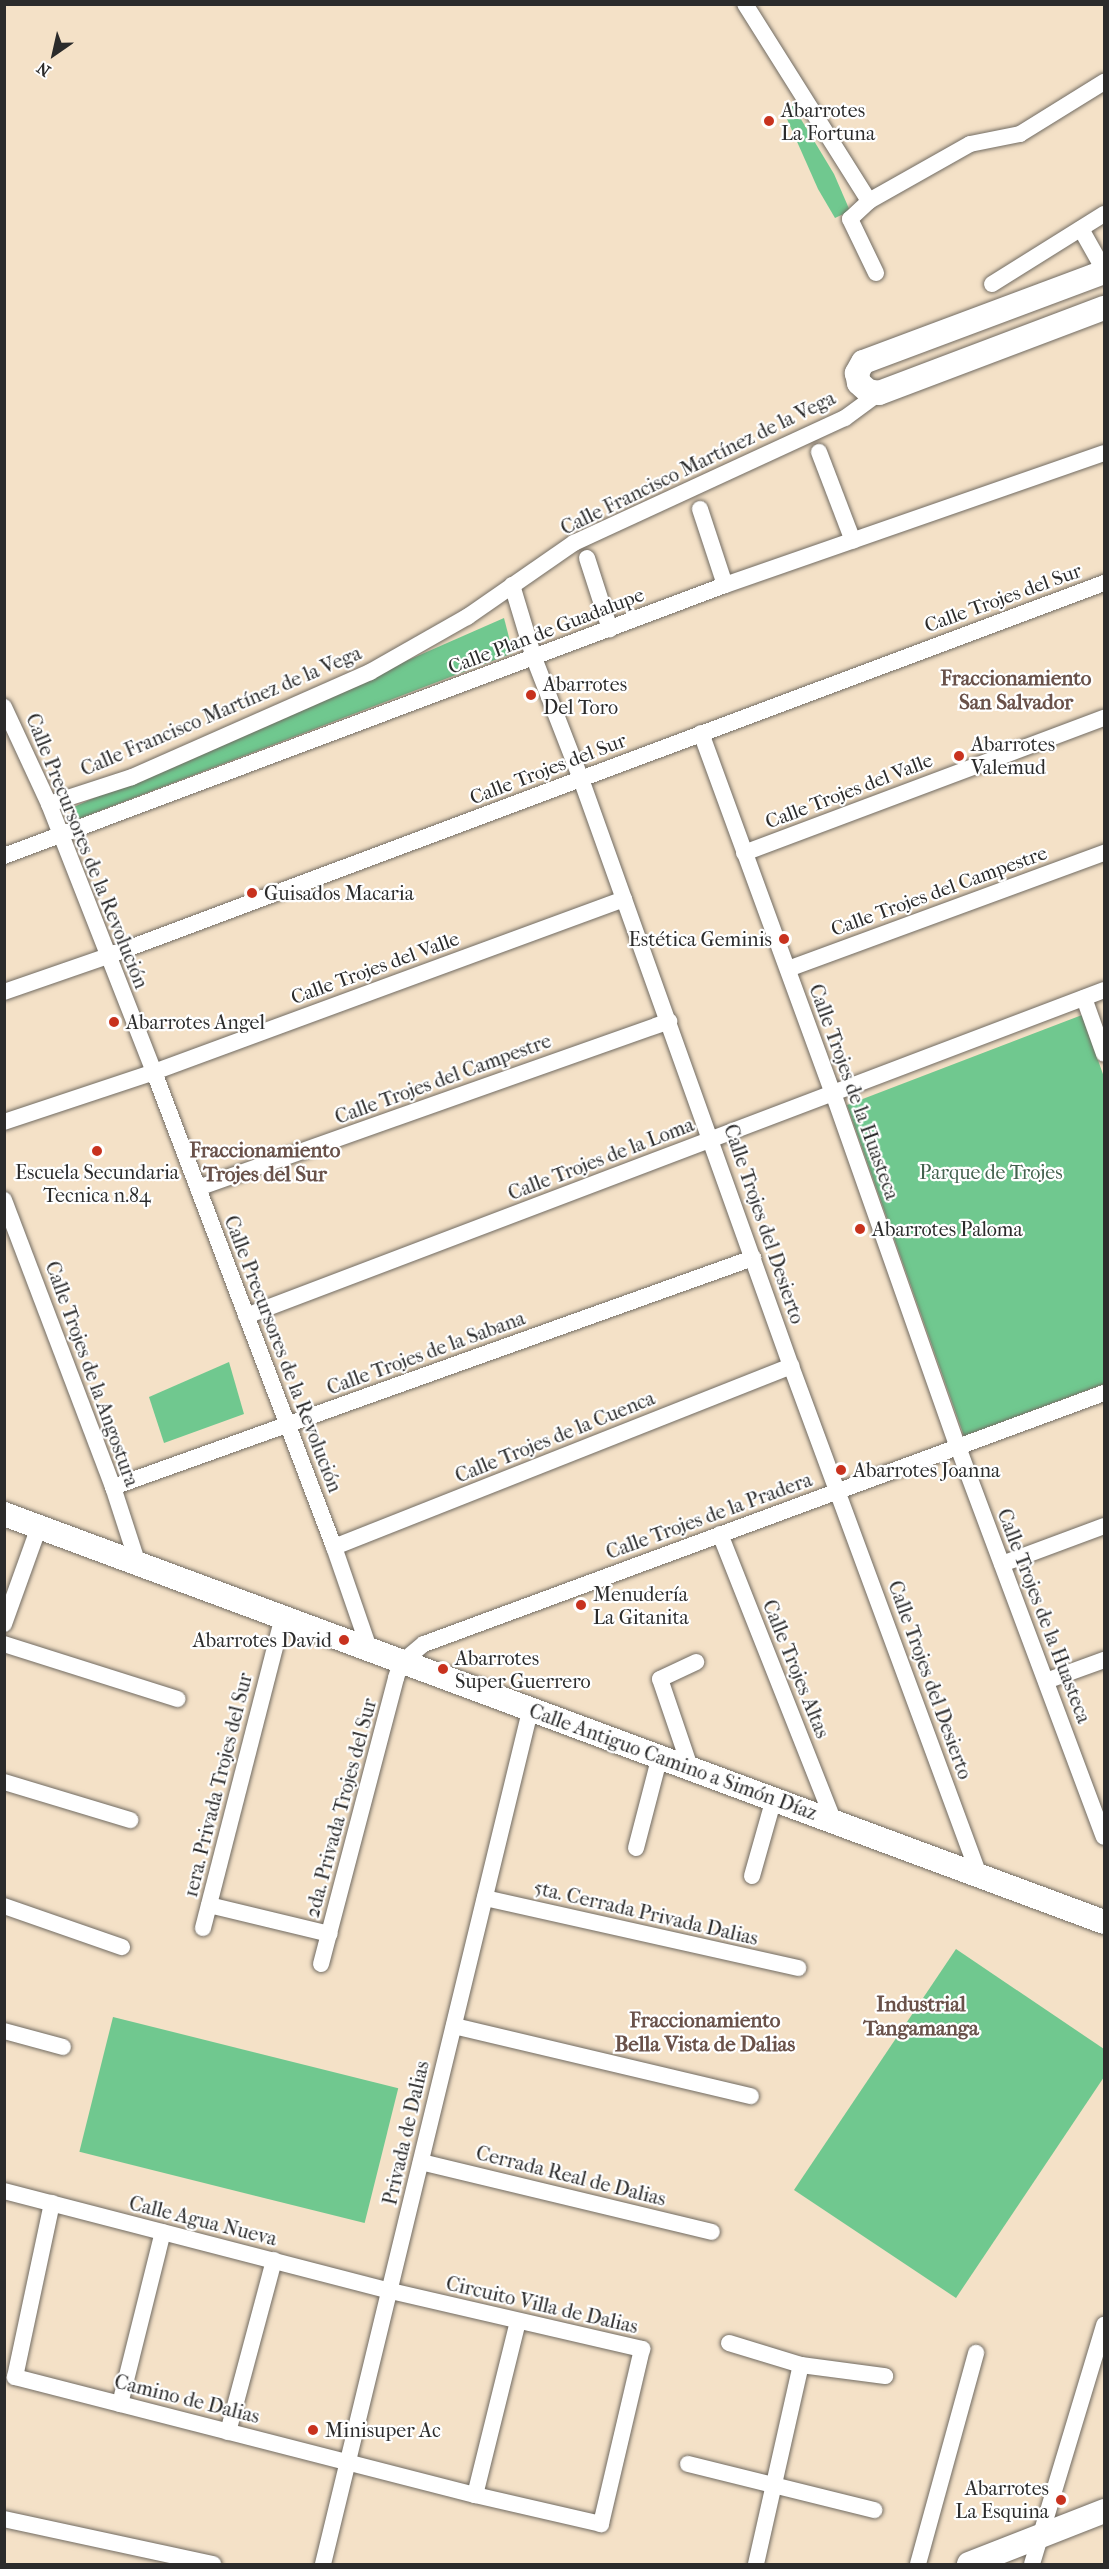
<!DOCTYPE html>
<html>
<head>
<meta charset="utf-8">
<style>
	body { margin:0 }
	#map { position:relative; width:1109px; height:2569px; overflow:hidden; background:#f4e1c7; font-family:"IM FELL French Canon",serif }
	div>[style] { position:absolute }
	[style*='--x'] { left:calc(var(--x)*1px); top:calc(var(--y)*1px); width:calc(var(--w)*1px); rotate:calc(var(--a)*1deg) }
	.green>* { inset:0; background:#70c88f; transform-origin:0 0 }
	.roads { filter:drop-shadow(0 0 2px #716b62) drop-shadow(0 0 2px #716b62) }
	.street>* { height:16px; margin:-8px; padding:0 8px; transform-origin:8px; border-radius:8px; background:#fff }
	.secondary>* { height:24px; margin:-12px; padding:0 12px; transform-origin:12px; border-radius:12px; background:#fff }
	.dots>* { width:16px; height:16px; translate:-50% -50%; box-sizing:border-box; border:3px solid #fff; border-radius:50% }
	span { translate:-50% -50%; white-space:nowrap; text-align:center; line-height:1.15; -webkit-text-stroke:4.5px #fff; paint-order:stroke }
	.poi-label { font-size:20px; color:#2b2b2b }
	.left { translate:0 -50%; text-align:left }
	.right { translate:-100% -50%; text-align:right }
	.street-label { font-size:20px; color:#2b2b2b }
	.park-label { font-size:20px; color:#43624e }
	.neighbourhood-label { font-size:21px; color:#695149; font-weight:700 }
	.frame { position:absolute; inset:0; border:6px solid #2b2b2b; pointer-events:none }
	.north { position:absolute; left:24px; top:24px; width:60px; height:60px; -webkit-text-stroke:4px #fff; paint-order:stroke; rotate:214deg; font-size:16px; font-weight:700; line-height:24px; text-align:center; color:#2b2b2b }
	.north::after { content:''; display:block; margin:auto; width:21px; height:27px; background:#2b2b2b; clip-path:polygon(50% 0,100% 100%,50% 72%,0 100%) }
</style>
</head>
<body>
<div id="map">
	<div class="green">
		<div style="clip-path:polygon(793px 106px,834px 174px,850px 211px,835px 218px,818px 189px,783px 110px)"></div>
		<div style="clip-path:polygon(504px 618px,513px 653px,73px 821px,69px 809px)"></div>
		<div style="clip-path:polygon(1082px 1015px,1104px 1077px,1104px 1384px,964px 1436px,847px 1105px)"></div>
		<div style="clip-path:polygon(229px 1362px,244px 1414px,164px 1443px,149px 1397px)"></div>
		<div style="clip-path:polygon(956px 1949px,1104px 2049px,1104px 2077px,956px 2298px,794px 2190px)"></div>
		<div style="left:113px;top:2017px;width:294px;height:139px;rotate:14deg"></div>
	</div>
	<div class="roads">
		<div class="street">
			<div style="--x:745;--y:4;--w:233;--a:57.8"></div>
			<div style="--x:1081;--y:229;--w:47;--a:60.7"></div>
			<div style="--x:876;--y:273;--w:60;--a:-115.7"></div>
			<div style="--x:850;--y:219;--w:26;--a:-43"></div>
			<div style="--x:869;--y:201;--w:116;--a:-29.4"></div>
			<div style="--x:970;--y:144;--w:51;--a:-11.3"></div>
			<div style="--x:1020;--y:134;--w:99;--a:-31.8"></div>
			<div style="--x:992;--y:284;--w:132;--a:-32"></div>
			<div style="--x:819;--y:452;--w:95;--a:69.1"></div>
			<div style="--x:700;--y:509;--w:80;--a:71.8"></div>
			<div style="--x:587;--y:558;--w:75;--a:72.1"></div>
			<div style="--x:512;--y:585;--w:76;--a:73.2"></div>
			<div style="--x:534;--y:658;--w:130;--a:68.8"></div>
			<div style="--x:581;--y:779;--w:623;--a:70.32"></div>
			<div style="--x:791;--y:1366;--w:543;--a:69.73"></div>
			<div style="--x:4;--y:707;--w:107;--a:65.1"></div>
			<div style="--x:49;--y:804;--w:288;--a:68.6"></div>
			<div style="--x:154;--y:1072;--w:508;--a:69.25"></div>
			<div style="--x:334;--y:1547;--w:110;--a:70.9"></div>
			<div style="--x:701;--y:733;--w:383;--a:69.9"></div>
			<div style="--x:833;--y:1093;--w:375;--a:70.6"></div>
			<div style="--x:958;--y:1447;--w:416;--a:69.5"></div>
			<div style="--x:49;--y:804;--w:87;--a:-18"></div>
			<div style="--x:132;--y:777;--w:260;--a:-23.8"></div>
			<div style="--x:370;--y:672;--w:112;--a:-29.6"></div>
			<div style="--x:467;--y:617;--w:130;--a:-34.7"></div>
			<div style="--x:574;--y:543;--w:298;--a:-24.8"></div>
			<div style="--x:845;--y:418;--w:42;--a:-36.3"></div>
			<div style="--x:744;--y:853;--w:384;--a:-20.6"></div>
			<div style="--x:4;--y:856;--w:770;--a:-20.6"></div>
			<div style="--x:725;--y:585;--w:401;--a:-19.2"></div>
			<div style="--x:788;--y:969;--w:337;--a:-20.2"></div>
			<div style="--x:4;--y:992;--w:110;--a:-19.1"></div>
			<div style="--x:108;--y:956;--w:1064;--a:-20.53"></div>
			<div style="--x:1084;--y:998;--w:59;--a:70.3"></div>
			<div style="--x:4;--y:1122;--w:158;--a:-18.4"></div>
			<div style="--x:154;--y:1072;--w:501;--a:-20.21"></div>
			<div style="--x:198;--y:1188;--w:500;--a:-19.5"></div>
			<div style="--x:4;--y:1200;--w:307;--a:69.2"></div>
			<div style="--x:113;--y:1487;--w:81;--a:72"></div>
			<div style="--x:246;--y:1316;--w:918;--a:-20.8"></div>
			<div style="--x:113;--y:1487;--w:680;--a:-19.69"></div>
			<div style="--x:720;--y:1534;--w:308;--a:68.4"></div>
			<div style="--x:334;--y:1547;--w:492;--a:-21.6"></div>
			<div style="--x:1002;--y:1564;--w:109;--a:-20.4"></div>
			<div style="--x:4;--y:1624;--w:103;--a:-70.2"></div>
			<div style="--x:4;--y:1644;--w:182;--a:17.6"></div>
			<div style="--x:1046;--y:1681;--w:62;--a:-19.9"></div>
			<div style="--x:690;--y:1767;--w:93;--a:-108.8"></div>
			<div style="--x:660;--y:1679;--w:40;--a:-25"></div>
			<div style="--x:4;--y:1782;--w:132;--a:16.8"></div>
			<div style="--x:636;--y:1848;--w:95;--a:-75.4"></div>
			<div style="--x:752;--y:1876;--w:81;--a:-74.2"></div>
			<div style="--x:485;--y:1898;--w:321;--a:12.6"></div>
			<div style="--x:209;--y:1905;--w:124;--a:13.5"></div>
			<div style="--x:4;--y:1906;--w:125;--a:19.2"></div>
			<div style="--x:203;--y:1928;--w:321;--a:-75.6"></div>
			<div style="--x:321;--y:1964;--w:296;--a:-75.3"></div>
			<div style="--x:396;--y:1678;--w:16;--a:-72"></div>
			<div style="--x:401;--y:1663;--w:30;--a:-40"></div>
			<div style="--x:424;--y:1644;--w:725;--a:-20.26"></div>
			<div style="--x:454;--y:2026;--w:305;--a:13.3"></div>
			<div style="--x:4;--y:2031;--w:61;--a:15.2"></div>
			<div style="--x:421;--y:2162;--w:299;--a:13.5"></div>
			<div style="--x:4;--y:2191;--w:400;--a:14.5"></div>
			<div style="--x:391;--y:2291;--w:258;--a:13"></div>
			<div style="--x:642;--y:2349;--w:180;--a:103.2"></div>
			<div style="--x:601;--y:2524;--w:129;--a:-167"></div>
			<div style="--x:475;--y:2495;--w:475;--a:-165.6"></div>
			<div style="--x:729;--y:2343;--w:75;--a:17"></div>
			<div style="--x:801;--y:2365;--w:85;--a:7.5"></div>
			<div style="--x:15;--y:2377;--w:178;--a:-78"></div>
			<div style="--x:120;--y:2404;--w:177;--a:-76"></div>
			<div style="--x:228;--y:2432;--w:178;--a:-75"></div>
			<div style="--x:688;--y:2464;--w:192;--a:13.9"></div>
			<div style="--x:475;--y:2495;--w:179;--a:-76.1"></div>
			<div style="--x:4;--y:2519;--w:214;--a:12.2"></div>
			<div style="--x:323;--y:2564;--w:878;--a:-76.36"></div>
			<div style="--x:756;--y:2564;--w:204;--a:-77.3"></div>
			<div style="--x:918;--y:2564;--w:219;--a:-74.6"></div>
			<div style="--x:1032;--y:2564;--w:250;--a:-73.2"></div>
		</div>
		<div class="secondary">
			<div style="--x:1104;--y:272;--w:257;--a:159.5"></div>
			<div style="--x:863;--y:362;--w:13;--a:119"></div>
			<div style="--x:857;--y:373;--w:10;--a:79"></div>
			<div style="--x:859;--y:383;--w:12;--a:42"></div>
			<div style="--x:868;--y:391;--w:11;--a:10"></div>
			<div style="--x:879;--y:393;--w:241;--a:-20.7"></div>
			<div style="--x:4;--y:1514;--w:1173;--a:20.35"></div>
			<div style="--x:969;--y:2564;--w:145;--a:-21.4"></div>
		</div>
	</div>
	<div class="dots">
		<div style="left:769px;top:121px;background:#c8321e"></div>
		<div style="left:531px;top:695px;background:#c8321e"></div>
		<div style="left:959px;top:756px;background:#c8321e"></div>
		<div style="left:252px;top:893px;background:#c8321e"></div>
		<div style="left:784px;top:939px;background:#c8321e"></div>
		<div style="left:114px;top:1022px;background:#c8321e"></div>
		<div style="left:97px;top:1151px;background:#c8321e"></div>
		<div style="left:860px;top:1229px;background:#c8321e"></div>
		<div style="left:841px;top:1470px;background:#c8321e"></div>
		<div style="left:581px;top:1605px;background:#c8321e"></div>
		<div style="left:344px;top:1640px;background:#c8321e"></div>
		<div style="left:443px;top:1669px;background:#c8321e"></div>
		<div style="left:313px;top:2430px;background:#c8321e"></div>
		<div style="left:1061px;top:2500px;background:#c8321e"></div>
	</div>
	<div class="poi-label">
		<span class="left" style="left:781px;top:122px">Abarrotes<br>La Fortuna</span>
		<span class="left" style="left:543px;top:696px">Abarrotes<br>Del Toro</span>
		<span class="left" style="left:971px;top:756px">Abarrotes<br>Valemud</span>
		<span class="left" style="left:264px;top:893px">Guisados Macaria</span>
		<span class="right" style="left:772px;top:939px">Estética Geminis</span>
		<span class="left" style="left:126px;top:1022px">Abarrotes Angel</span>
		<span style="left:97px;top:1184px">Escuela Secundaria<br>Tecnica n.84</span>
		<span class="left" style="left:872px;top:1229px">Abarrotes Paloma</span>
		<span class="left" style="left:853px;top:1470px">Abarrotes Joanna</span>
		<span class="left" style="left:593px;top:1606px">Menudería<br>La Gitanita</span>
		<span class="right" style="left:332px;top:1640px">Abarrotes David</span>
		<span class="left" style="left:455px;top:1670px">Abarrotes<br>Super Guerrero</span>
		<span class="left" style="left:325px;top:2430px">Minisuper Ac</span>
		<span class="right" style="left:1049px;top:2500px">Abarrotes<br>La Esquina</span>
	</div>
	<div class="street-label">
		<span style="left:698px;top:463px;rotate:-26deg">Calle Francisco Martínez de la Vega</span>
		<span style="left:1003px;top:598px;rotate:-20deg">Calle Trojes del Sur</span>
		<span style="left:546px;top:631px;rotate:-21deg">Calle Plan de Guadalupe</span>
		<span style="left:221px;top:711px;rotate:-23deg">Calle Francisco Martínez de la Vega</span>
		<span style="left:548px;top:769px;rotate:-21deg">Calle Trojes del Sur</span>
		<span style="left:849px;top:791px;rotate:-21deg">Calle Trojes del Valle</span>
		<span style="left:87px;top:851px;rotate:68deg">Calle Precursores de la Revolución</span>
		<span style="left:939px;top:891px;rotate:-20deg">Calle Trojes del Campestre</span>
		<span style="left:375px;top:968px;rotate:-20deg">Calle Trojes del Valle</span>
		<span style="left:443px;top:1079px;rotate:-20deg">Calle Trojes del Campestre</span>
		<span style="left:854px;top:1092px;rotate:70deg">Calle Trojes de la Huasteca</span>
		<span style="left:601px;top:1159px;rotate:-21deg">Calle Trojes de la Loma</span>
		<span style="left:764px;top:1224px;rotate:71deg">Calle Trojes del Desierto</span>
		<span style="left:426px;top:1353px;rotate:-20deg">Calle Trojes de la Sabana</span>
		<span style="left:283px;top:1354px;rotate:69deg">Calle Precursores de la Revolución</span>
		<span style="left:92px;top:1374px;rotate:70deg">Calle Trojes de la Angostura</span>
		<span style="left:555px;top:1437px;rotate:-22deg">Calle Trojes de la Cuenca</span>
		<span style="left:709px;top:1516px;rotate:-20deg">Calle Trojes de la Pradera</span>
		<span style="left:1044px;top:1616px;rotate:69deg">Calle Trojes de la Huasteca</span>
		<span style="left:796px;top:1669px;rotate:68deg">Calle Trojes Altas</span>
		<span style="left:930px;top:1680px;rotate:70deg">Calle Trojes del Desierto</span>
		<span style="left:673px;top:1762px;rotate:20deg">Calle Antiguo Camino a Simón Díaz</span>
		<span style="left:218px;top:1785px;rotate:-76deg">1era. Privada Trojes del Sur</span>
		<span style="left:341px;top:1808px;rotate:-75deg">2da. Privada Trojes del Sur</span>
		<span style="left:646px;top:1913px;rotate:13deg">5ta. Cerrada Privada Dalias</span>
		<span style="left:406px;top:2133px;rotate:-77deg">Privada de Dalias</span>
		<span style="left:571px;top:2176px;rotate:14deg">Cerrada Real de Dalias</span>
		<span style="left:203px;top:2221px;rotate:14deg">Calle Agua Nueva</span>
		<span style="left:542px;top:2305px;rotate:13deg">Circuito Villa de Dalias</span>
		<span style="left:187px;top:2399px;rotate:14deg">Camino de Dalias</span>
	</div>
	<div class="park-label">
		<span style="left:991px;top:1172px">Parque de Trojes</span>
	</div>
	<div class="neighbourhood-label">
		<span style="left:1016px;top:690px">Fraccionamiento<br>San Salvador</span>
		<span style="left:265px;top:1162px">Fraccionamiento<br>Trojes del Sur</span>
		<span style="left:921px;top:2016px">Industrial<br>Tangamanga</span>
		<span style="left:705px;top:2032px">Fraccionamiento<br>Bella Vista de Dalias</span>
	</div>
	<div class="frame"></div>
	<div class="north">N</div>
</div>
</body>
</html>
